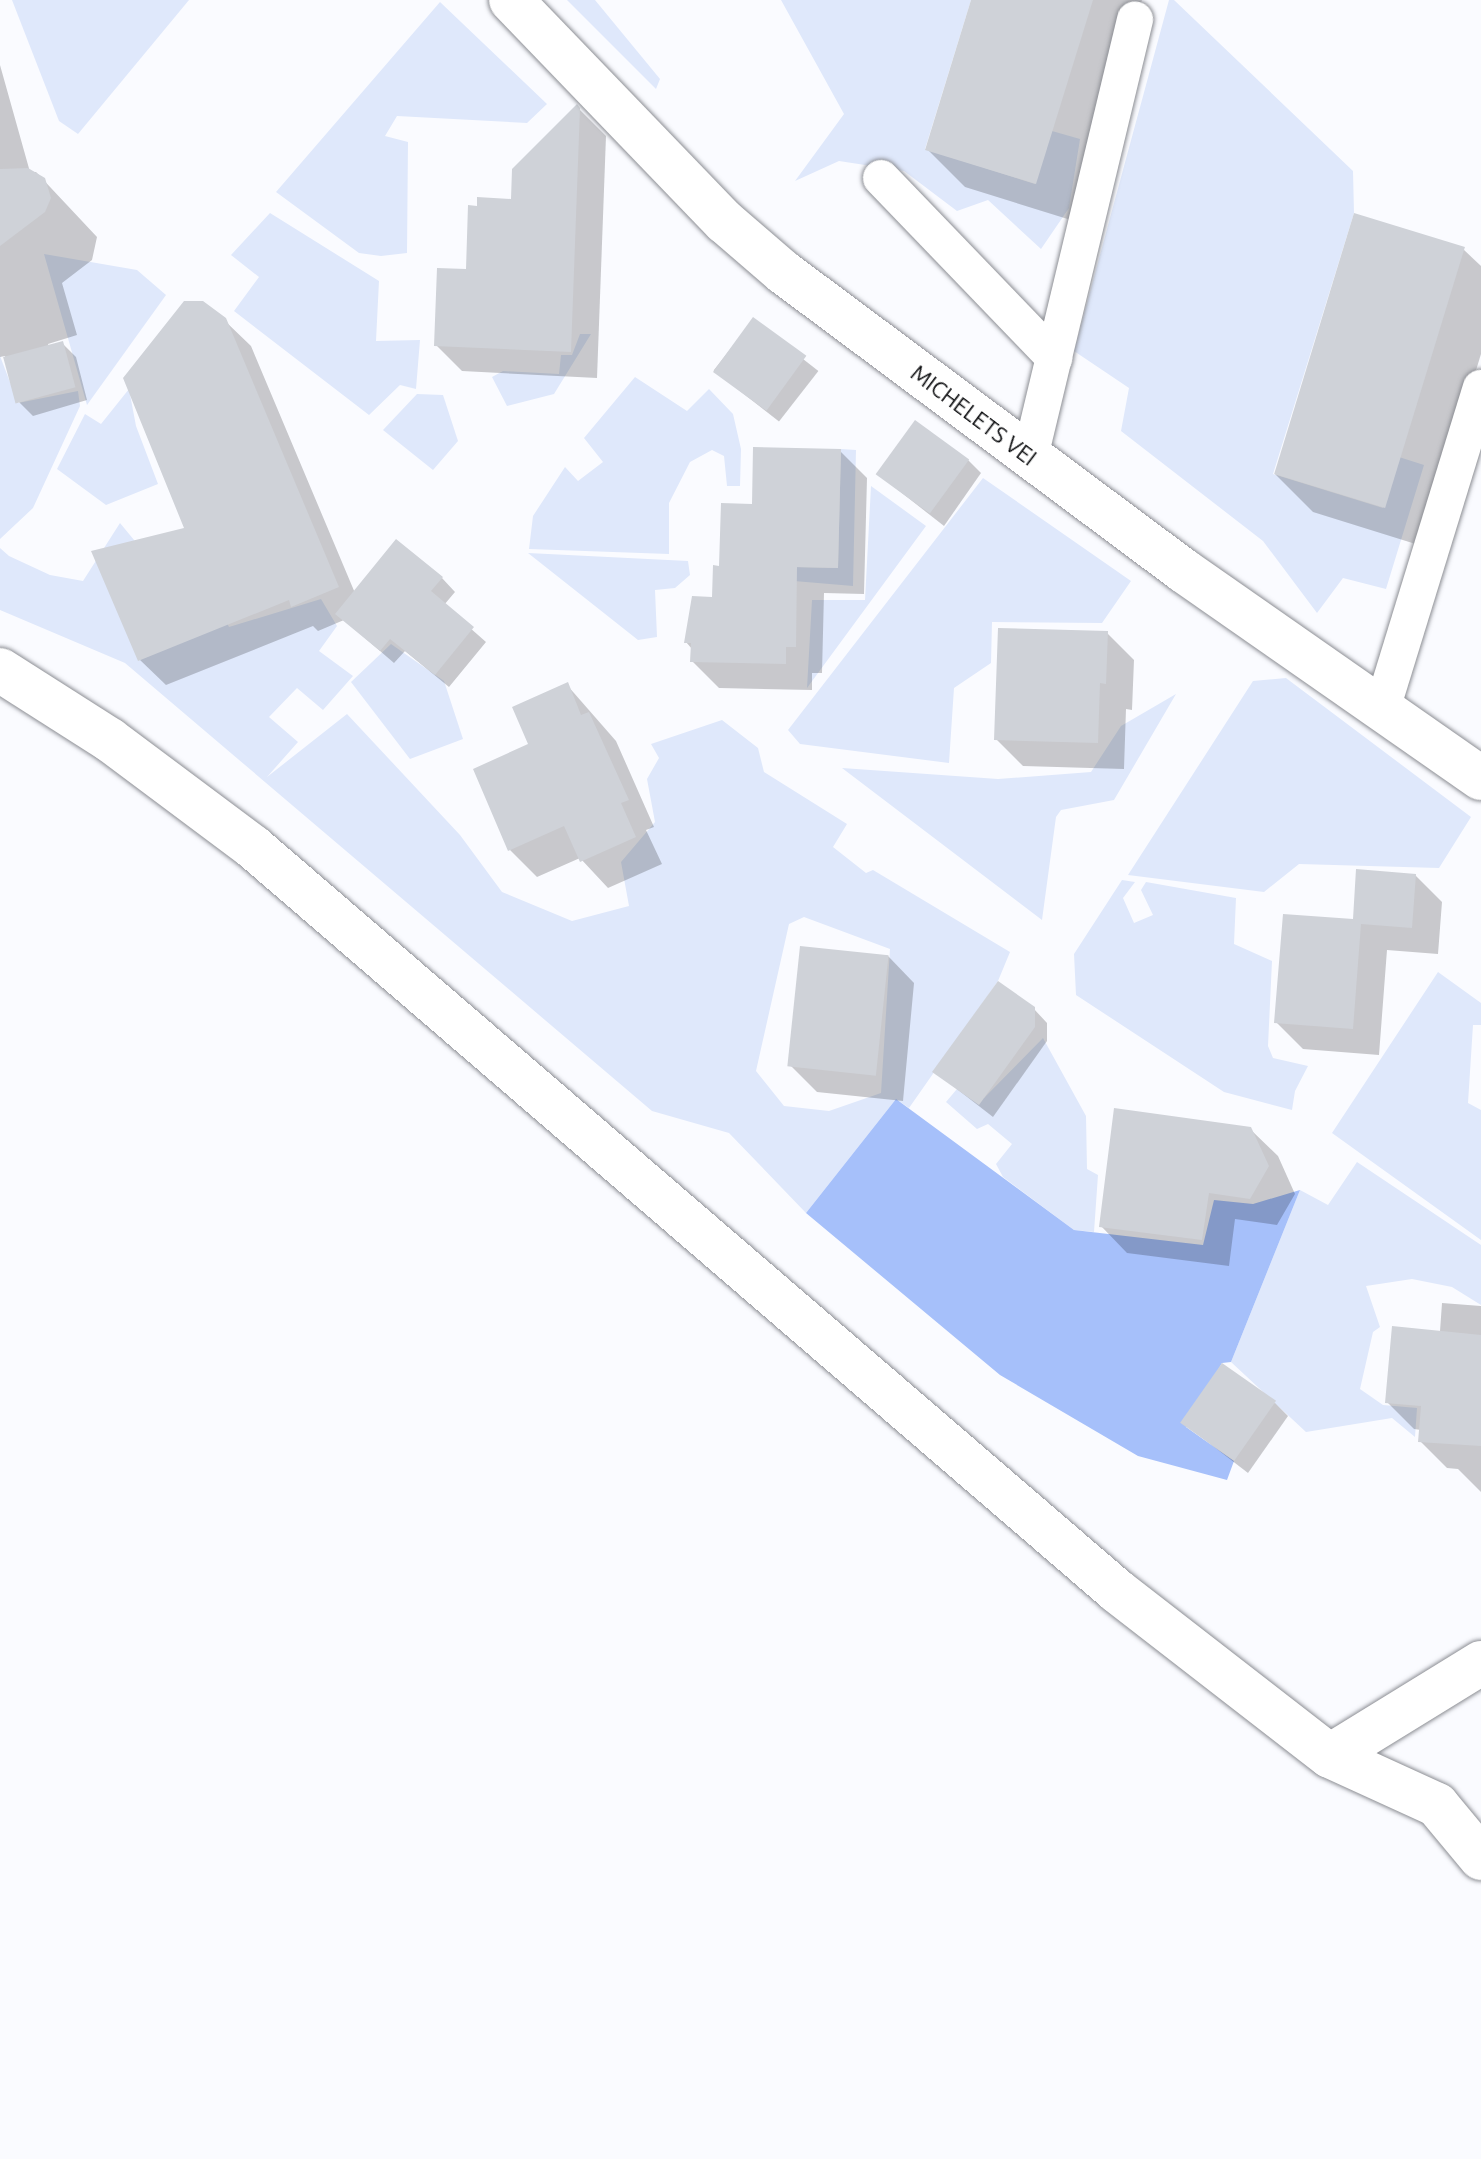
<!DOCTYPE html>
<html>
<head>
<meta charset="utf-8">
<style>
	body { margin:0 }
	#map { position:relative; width:1481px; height:2159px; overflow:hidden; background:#fafbff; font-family:Ubuntu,sans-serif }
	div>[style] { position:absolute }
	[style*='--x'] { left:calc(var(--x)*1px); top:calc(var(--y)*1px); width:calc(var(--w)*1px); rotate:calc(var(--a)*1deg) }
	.green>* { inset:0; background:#dfe8fb }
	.forest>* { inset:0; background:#a6c0fa }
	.shadow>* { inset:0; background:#0003; transform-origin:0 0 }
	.building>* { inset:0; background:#cfd2d8; transform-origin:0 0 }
	.roads { filter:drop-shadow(0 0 2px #8c8e94) drop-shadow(0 0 2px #8c8e94) }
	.lane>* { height:36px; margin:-18px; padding:0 18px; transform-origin:18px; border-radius:18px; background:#fff }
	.street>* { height:44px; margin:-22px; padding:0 22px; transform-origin:22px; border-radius:22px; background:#fff }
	span { translate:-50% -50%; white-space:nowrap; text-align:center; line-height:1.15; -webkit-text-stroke:7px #fff; paint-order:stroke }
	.street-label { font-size:22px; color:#0b0c0e }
</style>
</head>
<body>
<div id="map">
	<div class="green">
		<div style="clip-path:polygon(12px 0,189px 0,78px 134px,59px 121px)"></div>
		<div style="clip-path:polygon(567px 0,595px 0,660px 79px,656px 89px)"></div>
		<div style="clip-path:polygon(781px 0,971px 0,925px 149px,1035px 184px,1052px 131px,1080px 139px,1069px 208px,1041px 249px,988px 200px,957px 211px,904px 171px,839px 161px,795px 181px,844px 114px)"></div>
		<div style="clip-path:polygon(1169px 0,1174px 0,1353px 171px,1354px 213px,1273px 474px,1383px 508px,1399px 457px,1424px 465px,1386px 589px,1343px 578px,1317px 613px,1263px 541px,1121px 431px,1129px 388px,1074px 351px)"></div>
		<div style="clip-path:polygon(440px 2px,547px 104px,527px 123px,397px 116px,385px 136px,408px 142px,407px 253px,381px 256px,359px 253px,276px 192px)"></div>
		<div style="clip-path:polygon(270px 213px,379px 281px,376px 341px,420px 340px,416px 389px,400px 385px,369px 415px,234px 311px,259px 277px,231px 255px)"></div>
		<div style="clip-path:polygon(44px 254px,137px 270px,166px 295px,87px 405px)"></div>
		<div style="clip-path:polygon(580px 334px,591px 334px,554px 394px,507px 406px,492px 377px,503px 371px,559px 374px,561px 355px,572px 355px)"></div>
		<div style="clip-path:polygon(0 356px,18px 403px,78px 391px,80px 406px,33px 508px,0 539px)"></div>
		<div style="clip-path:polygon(635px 377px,687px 411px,709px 389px,733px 414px,741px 449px,740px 486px,727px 486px,724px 456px,712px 450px,690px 462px,669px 503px,669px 554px,529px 549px,533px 516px,565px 467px,578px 481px,603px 462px,584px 438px)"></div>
		<div style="clip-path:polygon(129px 389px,136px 426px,158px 484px,106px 505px,57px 469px,85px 414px,101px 424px)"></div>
		<div style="clip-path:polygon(417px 394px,443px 395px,458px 441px,433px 470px,383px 430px)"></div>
		<div style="clip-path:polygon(841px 449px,856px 450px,853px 586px,794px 581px,788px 567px,838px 568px)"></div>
		<div style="clip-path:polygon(983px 478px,1131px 581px,1102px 623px,992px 622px,991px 663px,954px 688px,949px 763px,800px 744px,788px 730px)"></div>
		<div style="clip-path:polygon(871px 486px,926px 526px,807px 688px,812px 600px,865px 600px)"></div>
		<div style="clip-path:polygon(evenodd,120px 523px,139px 546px,187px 541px,229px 627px,321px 599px,337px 626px,319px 651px,353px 676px,323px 710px,297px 688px,269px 717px,298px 742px,267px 777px,347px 714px,460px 835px,502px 892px,572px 921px,629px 906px,621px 862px,655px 822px,647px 779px,659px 758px,651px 744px,722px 720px,758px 748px,764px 772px,847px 824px,833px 847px,866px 873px,873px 870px,1010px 952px,998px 981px,909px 1108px,896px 1099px,806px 1213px,729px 1133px,652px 1111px,125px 663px,0 610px,0 548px,9px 556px,50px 575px,83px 581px,120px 523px,804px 917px,890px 949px,881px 1093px,829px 1111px,784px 1106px,756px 1071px,789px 924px,804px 917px)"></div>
		<div style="clip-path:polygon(528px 553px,688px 561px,690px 575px,675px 588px,655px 590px,657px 637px,638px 640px)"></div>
		<div style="clip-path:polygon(391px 644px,444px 681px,463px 739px,410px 759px,351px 682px)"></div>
		<div style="clip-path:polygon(1286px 678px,1471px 817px,1439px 868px,1299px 864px,1264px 892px,1128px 875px,1253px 681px)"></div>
		<div style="clip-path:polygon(1176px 694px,1114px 800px,1061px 810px,1056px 817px,1042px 920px,842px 768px,998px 779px,1091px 772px,1121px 726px)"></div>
		<div style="clip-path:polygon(1122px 880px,1135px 882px,1123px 898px,1134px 923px,1153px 915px,1141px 890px,1146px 882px,1236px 898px,1234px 944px,1272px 961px,1268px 1046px,1273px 1058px,1308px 1066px,1295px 1091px,1292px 1110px,1224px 1092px,1076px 995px,1074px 954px)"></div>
		<div style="clip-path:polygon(1438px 972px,1481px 1003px,1481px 1025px,1473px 1025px,1468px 1103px,1481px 1110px,1481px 1240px,1332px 1133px)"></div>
		<div style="clip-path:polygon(1043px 1038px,1086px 1116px,1087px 1169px,1098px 1175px,1094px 1232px,1074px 1230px,1003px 1177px,996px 1164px,1012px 1144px,988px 1124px,977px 1129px,946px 1102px,962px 1083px,984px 1098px)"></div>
		<div style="clip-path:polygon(1357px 1162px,1481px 1245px,1481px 1305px,1452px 1287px,1412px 1279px,1366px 1286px,1380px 1327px,1373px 1332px,1360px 1389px,1383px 1405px,1417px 1408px,1415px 1437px,1392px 1418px,1306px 1432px,1231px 1362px,1300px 1190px,1328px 1205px)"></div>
	</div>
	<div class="forest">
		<div style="clip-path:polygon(896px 1099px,1074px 1230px,1203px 1245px,1214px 1200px,1253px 1204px,1300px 1190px,1231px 1362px,1222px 1363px,1186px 1427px,1234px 1461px,1227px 1480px,1138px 1456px,1000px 1375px,806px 1213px)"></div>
	</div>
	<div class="shadow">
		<div style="clip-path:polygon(973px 0,1142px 0,1074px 221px,965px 187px,927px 149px)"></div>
		<div style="clip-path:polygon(0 65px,30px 172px,36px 172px,97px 237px,92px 260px,62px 283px,77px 335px,48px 344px,49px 347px,63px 344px,76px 357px,87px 400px,33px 416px,19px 402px,5px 356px,0 357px)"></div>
		<div style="clip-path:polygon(577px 107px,606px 136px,597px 378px,462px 371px,436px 345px,468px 271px)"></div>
		<div style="clip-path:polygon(1463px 249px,1481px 266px,1481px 354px,1422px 546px,1313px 512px,1275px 474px)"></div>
		<div style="clip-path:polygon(224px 320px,251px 346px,355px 593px,442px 578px,455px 592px,444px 605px,486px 642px,449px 687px,405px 651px,394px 663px,344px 620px,318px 631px,313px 626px,166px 685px,140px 660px,187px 530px)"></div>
		<div style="left:753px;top:320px;width:83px;height:64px;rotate:38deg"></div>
		<div style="clip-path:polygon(840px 451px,867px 478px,864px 594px,824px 593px,822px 673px,812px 673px,812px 690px,719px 688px,692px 661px,692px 649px,686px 642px,714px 599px,721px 568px,754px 506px)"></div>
		<div style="clip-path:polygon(968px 460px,981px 473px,944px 526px,879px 475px)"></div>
		<div style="clip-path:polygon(1107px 633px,1134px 660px,1132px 710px,1126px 709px,1124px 769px,1023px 766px,996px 739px)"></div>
		<div style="clip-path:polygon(567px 685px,616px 741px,654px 827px,646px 830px,662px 864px,608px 888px,580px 858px,537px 877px,510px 850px,531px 745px)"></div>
		<div style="clip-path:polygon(1415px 875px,1442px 902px,1438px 954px,1387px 950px,1379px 1055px,1303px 1049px,1276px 1022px,1355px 921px)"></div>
		<div style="clip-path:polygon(888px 956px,914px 983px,903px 1101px,817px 1092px,790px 1065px)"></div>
		<div style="clip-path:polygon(1034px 1009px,1047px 1023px,1047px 1041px,993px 1117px,935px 1072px)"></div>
		<div style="clip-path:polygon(1250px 1129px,1278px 1156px,1295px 1194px,1277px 1225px,1235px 1219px,1229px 1266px,1127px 1253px,1101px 1226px)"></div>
		<div style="clip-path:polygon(1442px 1303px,1481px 1306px,1481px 1492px,1458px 1469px,1447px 1468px,1420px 1441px,1421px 1430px,1414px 1429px,1387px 1402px,1440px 1331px)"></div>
		<div style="clip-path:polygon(1275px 1403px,1288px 1416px,1248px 1473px,1183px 1423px)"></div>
	</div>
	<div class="building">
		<div style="clip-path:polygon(971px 0,1093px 0,1036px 184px,925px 150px)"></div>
		<div style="clip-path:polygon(577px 104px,580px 108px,571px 352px,434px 346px,437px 268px,466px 269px,468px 205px,477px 206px,477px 197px,511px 199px,512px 169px)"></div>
		<div style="clip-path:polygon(28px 168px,45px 178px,51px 198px,45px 212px,0 246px,0 169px)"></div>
		<div style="left:1354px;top:213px;width:116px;height:273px;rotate:17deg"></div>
		<div style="clip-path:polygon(184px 301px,203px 301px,226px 318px,339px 587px,291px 607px,289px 600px,138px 661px,91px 551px,184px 528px,123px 378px)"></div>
		<div style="left:753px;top:317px;width:66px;height:68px;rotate:36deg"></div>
		<div style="left:63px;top:341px;width:48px;height:62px;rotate:75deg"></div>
		<div style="left:915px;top:420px;width:67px;height:67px;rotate:36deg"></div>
		<div style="clip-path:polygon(753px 447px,841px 449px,838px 568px,797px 567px,796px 647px,786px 647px,786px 664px,690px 662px,691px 643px,684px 643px,692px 596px,712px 597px,713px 565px,719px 566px,721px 503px,752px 504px)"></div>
		<div style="clip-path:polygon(396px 539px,443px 577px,431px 591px,474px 627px,435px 675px,390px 639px,380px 651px,335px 614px)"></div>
		<div style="clip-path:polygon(998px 628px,1108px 631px,1106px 684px,1100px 683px,1098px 743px,994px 740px)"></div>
		<div style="clip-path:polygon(568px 682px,581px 715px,589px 712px,629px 800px,621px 803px,636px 837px,580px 862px,564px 826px,508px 851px,473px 769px,528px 744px,512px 707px)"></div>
		<div style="clip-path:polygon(1356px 869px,1416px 874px,1412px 928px,1361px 924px,1353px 1029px,1274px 1023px,1283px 914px,1353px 919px)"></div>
		<div style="left:800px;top:946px;width:89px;height:121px;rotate:6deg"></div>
		<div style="clip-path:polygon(998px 981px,1035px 1007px,1035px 1027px,979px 1105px,932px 1072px)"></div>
		<div style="clip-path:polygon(1114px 1108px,1251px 1127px,1269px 1166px,1250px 1199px,1209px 1193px,1202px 1240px,1099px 1227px)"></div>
		<div style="clip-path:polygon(1392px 1326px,1481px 1335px,1481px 1446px,1418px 1442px,1421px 1406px,1385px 1403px)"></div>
		<div style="left:1222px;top:1363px;width:66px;height:73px;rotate:35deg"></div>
	</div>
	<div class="roads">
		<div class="lane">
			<div style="--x:881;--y:178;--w:250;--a:46.1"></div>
			<div style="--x:1030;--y:457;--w:450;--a:-76.5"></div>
			<div style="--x:1382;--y:709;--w:336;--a:-72.9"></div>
		</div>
		<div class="street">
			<div style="--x:511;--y:0;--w:308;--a:46.1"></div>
			<div style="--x:725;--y:222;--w:77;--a:40.8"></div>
			<div style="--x:783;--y:272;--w:500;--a:36.71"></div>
			<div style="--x:1184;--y:571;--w:362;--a:34.9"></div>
			<div style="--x:0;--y:670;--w:130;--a:32.5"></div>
			<div style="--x:110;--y:740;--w:179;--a:36.8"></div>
			<div style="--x:253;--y:847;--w:1140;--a:40.73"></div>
			<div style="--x:1117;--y:1591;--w:269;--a:37.8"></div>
			<div style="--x:1481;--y:1663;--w:177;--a:148.4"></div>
			<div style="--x:1330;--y:1756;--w:118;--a:24.6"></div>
			<div style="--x:1437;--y:1805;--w:69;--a:50.3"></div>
		</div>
	</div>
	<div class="street-label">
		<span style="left:974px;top:415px;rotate:37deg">MICHELETS VEI</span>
	</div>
</div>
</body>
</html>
